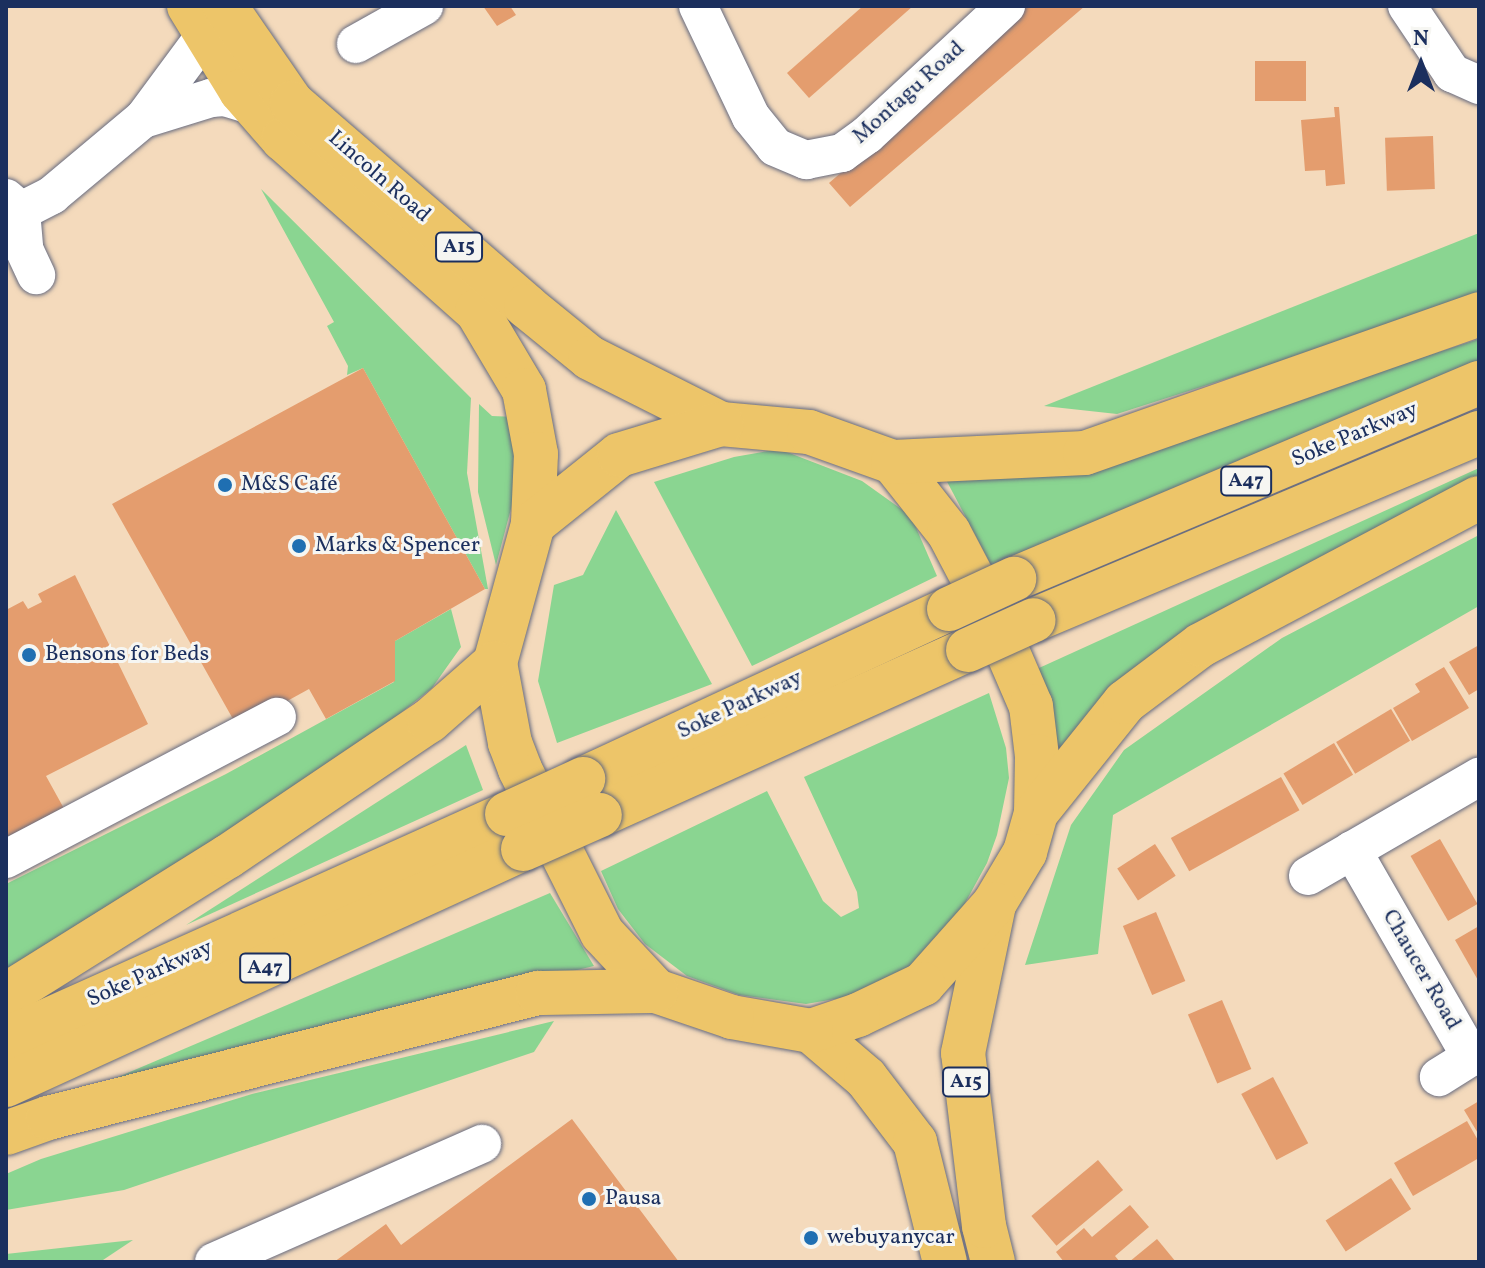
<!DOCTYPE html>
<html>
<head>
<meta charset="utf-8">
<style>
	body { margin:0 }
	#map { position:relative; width:1485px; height:1268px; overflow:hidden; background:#f4dabc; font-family:Vollkorn,serif }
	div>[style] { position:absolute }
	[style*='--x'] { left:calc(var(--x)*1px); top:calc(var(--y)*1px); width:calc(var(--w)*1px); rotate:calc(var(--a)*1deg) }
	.green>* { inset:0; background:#8ad591 }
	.building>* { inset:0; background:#e49d6e; transform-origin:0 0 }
	.roads { filter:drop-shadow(0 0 2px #676b7f) drop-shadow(0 0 2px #676b7f) }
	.minor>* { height:38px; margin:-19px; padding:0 19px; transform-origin:19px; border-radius:19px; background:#fff }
	.major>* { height:44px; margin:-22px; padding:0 22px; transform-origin:22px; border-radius:22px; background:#edc569 }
	.highway>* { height:44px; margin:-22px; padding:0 22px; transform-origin:22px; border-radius:22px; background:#edc569 }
	.bridges { filter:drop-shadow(0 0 2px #676b7f) drop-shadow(0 0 2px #676b7f) }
	.highway-bridge>* { height:44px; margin:-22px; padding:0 22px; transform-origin:22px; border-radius:22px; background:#edc569 }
	.dots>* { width:22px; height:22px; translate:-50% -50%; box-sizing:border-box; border:4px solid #f6f6f2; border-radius:50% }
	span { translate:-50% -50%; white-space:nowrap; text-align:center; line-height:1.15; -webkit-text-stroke:6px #f6f6f2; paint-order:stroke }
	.shield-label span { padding:2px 6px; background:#f6f6f2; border:2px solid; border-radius:6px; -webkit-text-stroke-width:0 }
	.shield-label { font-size:20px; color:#1b2f5e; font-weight:700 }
	.street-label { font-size:22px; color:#1b2f5e }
	.poi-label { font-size:22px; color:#1b2f5e }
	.left { translate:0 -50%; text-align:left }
	.frame { position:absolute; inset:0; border:8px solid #1b2f5e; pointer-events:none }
	.north { position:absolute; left:1381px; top:24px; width:80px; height:80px; -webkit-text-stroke:6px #f6f6f2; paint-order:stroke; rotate:0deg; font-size:22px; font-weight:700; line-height:32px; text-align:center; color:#1b2f5e }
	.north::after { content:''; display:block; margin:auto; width:28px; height:36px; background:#1b2f5e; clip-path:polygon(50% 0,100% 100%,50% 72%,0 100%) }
</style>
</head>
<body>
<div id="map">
	<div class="green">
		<div style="clip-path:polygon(261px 189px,471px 398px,467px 473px,488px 589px,485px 589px,363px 368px,347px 375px,348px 366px,327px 326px,334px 322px)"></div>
		<div style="clip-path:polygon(1479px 233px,1479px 298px,1117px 414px,1044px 406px)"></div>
		<div style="clip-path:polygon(1479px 339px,1479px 363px,991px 565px,943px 474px,1176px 437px)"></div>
		<div style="clip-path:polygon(479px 404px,492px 416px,513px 417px,516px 490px,496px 565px,478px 492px)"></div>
		<div style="clip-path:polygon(779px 449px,862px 481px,911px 516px,937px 576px,752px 666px,654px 482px,734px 457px)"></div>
		<div style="clip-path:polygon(1479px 468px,1479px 484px,1058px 760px,1039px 668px)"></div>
		<div style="clip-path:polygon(616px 510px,712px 684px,557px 743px,538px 681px,554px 585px,583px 575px)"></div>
		<div style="clip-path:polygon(1479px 535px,1479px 606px,1113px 815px,1098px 954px,1025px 965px,1071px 825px,1124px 750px,1282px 638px)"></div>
		<div style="clip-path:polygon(451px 609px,461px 647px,432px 688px,332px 768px,6px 974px,6px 884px,226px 774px,394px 682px,395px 641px)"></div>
		<div style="clip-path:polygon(989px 693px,1006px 748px,1009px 778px,997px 835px,987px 863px,958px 916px,899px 980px,870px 993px,806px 1004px,739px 995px,687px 976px,645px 944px,618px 909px,601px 871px,767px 791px,823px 901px,841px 917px,859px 908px,857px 892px,804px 777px)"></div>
		<div style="clip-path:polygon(466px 745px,483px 790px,186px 925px)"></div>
		<div style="clip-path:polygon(550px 893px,594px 966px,111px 1080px)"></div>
		<div style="clip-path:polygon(554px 1021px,534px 1052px,124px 1190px,6px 1210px,6px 1174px,41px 1159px,252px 1094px)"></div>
		<div style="clip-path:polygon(133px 1240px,100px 1262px,6px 1262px,6px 1254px)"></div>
	</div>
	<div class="building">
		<div style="clip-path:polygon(483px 6px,510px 6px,516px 15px,497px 26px)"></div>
		<div style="clip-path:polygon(863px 6px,913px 6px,809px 98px,787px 73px)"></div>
		<div style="clip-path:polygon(1025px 6px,1085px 6px,850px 207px,829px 183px,959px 71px,955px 66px)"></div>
		<div style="left:1306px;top:61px;width:40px;height:51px;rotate:90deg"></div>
		<div style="clip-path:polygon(1334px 107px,1339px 107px,1345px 184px,1326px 186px,1325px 170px,1305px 171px,1301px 120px,1335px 117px)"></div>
		<div style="left:1433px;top:136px;width:53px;height:48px;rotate:88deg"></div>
		<div style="clip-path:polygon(363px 368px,485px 589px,395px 641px,395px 681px,326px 719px,309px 689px,238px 728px,112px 504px)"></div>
		<div style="clip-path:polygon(75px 575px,148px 724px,46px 776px,67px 814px,6px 844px,6px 610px,23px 601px,28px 609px,42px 602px,38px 594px)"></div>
		<div style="clip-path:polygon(1479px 645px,1479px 689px,1469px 695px,1449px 662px)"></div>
		<div style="clip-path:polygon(1444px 667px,1469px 708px,1412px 741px,1393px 708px,1420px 692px,1415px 684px)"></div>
		<div style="left:1391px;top:709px;width:37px;height:64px;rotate:59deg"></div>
		<div style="left:1334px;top:743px;width:37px;height:59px;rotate:59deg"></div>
		<div style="left:1281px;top:777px;width:38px;height:126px;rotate:61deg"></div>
		<div style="left:1440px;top:839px;width:75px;height:34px;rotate:60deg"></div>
		<div style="left:1155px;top:844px;width:38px;height:45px;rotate:57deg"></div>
		<div style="left:1156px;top:912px;width:75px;height:36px;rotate:67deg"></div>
		<div style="clip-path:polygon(1479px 926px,1479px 982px,1455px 940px)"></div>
		<div style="left:1222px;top:1000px;width:75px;height:37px;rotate:67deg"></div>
		<div style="left:1273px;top:1077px;width:75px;height:36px;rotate:62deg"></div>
		<div style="clip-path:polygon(1479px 1101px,1479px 1135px,1464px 1110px)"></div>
		<div style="clip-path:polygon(572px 1119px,679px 1262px,334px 1262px,386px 1224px,401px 1245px)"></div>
		<div style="clip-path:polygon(1467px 1121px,1479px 1142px,1479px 1158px,1413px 1196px,1394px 1163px)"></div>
		<div style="left:1098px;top:1160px;width:39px;height:87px;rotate:50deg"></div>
		<div style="left:1391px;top:1178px;width:37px;height:78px;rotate:57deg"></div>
		<div style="clip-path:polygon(1130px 1205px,1149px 1227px,1115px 1256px,1120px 1262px,1064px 1262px,1056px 1252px,1084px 1228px,1092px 1237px)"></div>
		<div style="clip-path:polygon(1157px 1239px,1176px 1262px,1129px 1262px)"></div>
	</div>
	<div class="roads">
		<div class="minor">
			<div style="--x:698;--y:6;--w:123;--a:64.5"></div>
			<div style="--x:751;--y:117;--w:38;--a:51"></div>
			<div style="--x:775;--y:147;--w:34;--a:23"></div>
			<div style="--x:806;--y:160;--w:37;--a:-11"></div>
			<div style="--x:842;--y:153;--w:31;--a:-36"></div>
			<div style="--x:867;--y:135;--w:190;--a:-42.9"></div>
			<div style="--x:1407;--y:6;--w:81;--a:56.1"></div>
			<div style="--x:1452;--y:73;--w:30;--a:24"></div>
			<div style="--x:206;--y:34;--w:106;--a:126.5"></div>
			<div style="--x:143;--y:119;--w:71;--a:-17.2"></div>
			<div style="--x:211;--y:98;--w:14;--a:-4"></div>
			<div style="--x:225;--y:97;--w:30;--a:17"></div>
			<div style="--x:356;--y:44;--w:78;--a:-29.2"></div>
			<div style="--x:6;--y:198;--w:20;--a:41"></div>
			<div style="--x:21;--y:211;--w:38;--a:85"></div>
			<div style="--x:24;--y:249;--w:29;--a:65"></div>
			<div style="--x:21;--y:211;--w:35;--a:-27"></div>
			<div style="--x:52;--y:195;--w:119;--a:-39.9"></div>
			<div style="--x:1352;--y:850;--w:239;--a:60.1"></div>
			<div style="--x:1471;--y:1057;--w:38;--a:148"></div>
			<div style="--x:6;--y:859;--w:306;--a:-27.7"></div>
			<div style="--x:1308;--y:876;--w:198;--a:-30.1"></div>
			<div style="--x:214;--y:1262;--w:293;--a:-23.8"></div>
		</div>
		<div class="major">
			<div style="--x:811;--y:1031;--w:72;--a:40.5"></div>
			<div style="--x:866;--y:1078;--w:81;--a:52.6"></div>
			<div style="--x:915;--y:1142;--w:124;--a:76"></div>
			<div style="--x:993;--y:1262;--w:37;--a:-104"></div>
			<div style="--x:984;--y:1226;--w:174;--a:-96.9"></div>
			<div style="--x:963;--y:1053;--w:152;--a:-78.2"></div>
		</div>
		<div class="highway">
			<div style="--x:189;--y:6;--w:100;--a:58.5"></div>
			<div style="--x:241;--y:91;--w:64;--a:48.8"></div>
			<div style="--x:283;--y:139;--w:259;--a:41.6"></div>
			<div style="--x:477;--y:311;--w:92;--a:59.3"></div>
			<div style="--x:524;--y:390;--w:65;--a:79.4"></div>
			<div style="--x:536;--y:454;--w:70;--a:92.5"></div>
			<div style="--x:225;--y:6;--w:118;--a:55.4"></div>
			<div style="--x:292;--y:103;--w:310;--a:40.9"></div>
			<div style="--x:526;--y:306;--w:82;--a:39.1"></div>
			<div style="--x:590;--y:358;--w:147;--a:26.7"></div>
			<div style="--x:721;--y:424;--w:88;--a:5.2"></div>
			<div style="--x:809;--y:432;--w:89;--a:19.7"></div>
			<div style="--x:893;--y:462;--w:90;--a:51.7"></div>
			<div style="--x:949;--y:533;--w:88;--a:62.3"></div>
			<div style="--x:990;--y:611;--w:103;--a:66.7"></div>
			<div style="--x:1031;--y:706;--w:50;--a:83.2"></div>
			<div style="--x:1037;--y:756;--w:57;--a:91"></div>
			<div style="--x:1036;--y:813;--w:41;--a:105.8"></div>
			<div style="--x:1025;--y:852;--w:61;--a:120.8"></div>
			<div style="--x:994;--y:904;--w:107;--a:131.6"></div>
			<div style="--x:923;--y:984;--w:72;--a:154.5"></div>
			<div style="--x:858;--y:1015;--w:50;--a:161.2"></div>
			<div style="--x:811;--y:1031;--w:80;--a:-170"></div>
			<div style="--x:732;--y:1017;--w:80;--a:-161.1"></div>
			<div style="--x:656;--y:991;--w:79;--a:-133"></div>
			<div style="--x:602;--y:933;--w:183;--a:-116.6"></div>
			<div style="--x:520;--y:769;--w:28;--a:-111"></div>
			<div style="--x:510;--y:743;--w:81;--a:-100.6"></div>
			<div style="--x:495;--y:663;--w:144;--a:-74.7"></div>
			<div style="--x:533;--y:524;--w:110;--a:-38.7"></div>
			<div style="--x:619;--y:455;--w:107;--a:-16.9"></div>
			<div style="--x:893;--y:462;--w:192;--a:-2.7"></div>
			<div style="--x:1085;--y:453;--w:418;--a:-19.4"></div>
			<div style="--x:1014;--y:579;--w:505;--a:-22.86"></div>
			<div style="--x:1034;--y:620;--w:483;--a:-22.8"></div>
			<div style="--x:583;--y:779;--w:404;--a:-24.9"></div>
			<div style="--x:1036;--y:813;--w:142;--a:-51.3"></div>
			<div style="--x:1125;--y:702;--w:95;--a:-36.9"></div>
			<div style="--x:1201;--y:645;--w:314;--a:-27.9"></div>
			<div style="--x:600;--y:815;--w:403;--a:-24.2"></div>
			<div style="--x:6;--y:995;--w:261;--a:-32"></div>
			<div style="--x:227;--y:857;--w:244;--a:-34"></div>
			<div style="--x:429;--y:721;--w:88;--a:-41.3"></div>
			<div style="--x:6;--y:1039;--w:549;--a:-24.18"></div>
			<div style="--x:6;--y:1085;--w:568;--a:-24.54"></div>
			<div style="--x:6;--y:1133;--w:45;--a:-19.7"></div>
			<div style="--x:48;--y:1118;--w:506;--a:-14.31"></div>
			<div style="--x:538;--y:993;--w:118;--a:-1"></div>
		</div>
	</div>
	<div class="bridges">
		<div class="highway-bridge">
			<div style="--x:949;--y:609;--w:72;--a:-24.8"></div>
			<div style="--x:968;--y:650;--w:72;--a:-24.4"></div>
			<div style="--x:507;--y:814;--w:84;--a:-24.7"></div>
			<div style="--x:523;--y:849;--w:84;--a:-23.8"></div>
		</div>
	</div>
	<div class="dots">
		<div style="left:225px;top:485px;background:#1f6fb2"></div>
		<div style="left:299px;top:546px;background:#1f6fb2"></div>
		<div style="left:29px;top:655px;background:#1f6fb2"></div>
		<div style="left:589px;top:1199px;background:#1f6fb2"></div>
		<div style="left:811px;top:1238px;background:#1f6fb2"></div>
	</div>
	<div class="shield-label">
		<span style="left:459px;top:247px">A15</span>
		<span style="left:1246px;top:481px">A47</span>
		<span style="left:265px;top:968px">A47</span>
		<span style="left:966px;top:1082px">A15</span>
	</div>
	<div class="street-label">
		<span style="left:909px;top:93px;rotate:-42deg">Montagu Road</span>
		<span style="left:379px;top:177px;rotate:41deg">Lincoln Road</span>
		<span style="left:1355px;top:435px;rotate:-23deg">Soke Parkway</span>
		<span style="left:740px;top:705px;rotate:-25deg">Soke Parkway</span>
		<span style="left:1421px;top:970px;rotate:60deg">Chaucer Road</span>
		<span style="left:150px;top:974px;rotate:-24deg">Soke Parkway</span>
	</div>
	<div class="poi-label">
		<span class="left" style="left:241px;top:485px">M&amp;S Café</span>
		<span class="left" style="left:315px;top:546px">Marks &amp; Spencer</span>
		<span class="left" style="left:45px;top:655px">Bensons for Beds</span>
		<span class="left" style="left:605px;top:1199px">Pausa</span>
		<span class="left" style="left:827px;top:1238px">webuyanycar</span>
	</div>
	<div class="frame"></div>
	<div class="north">N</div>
</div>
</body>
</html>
